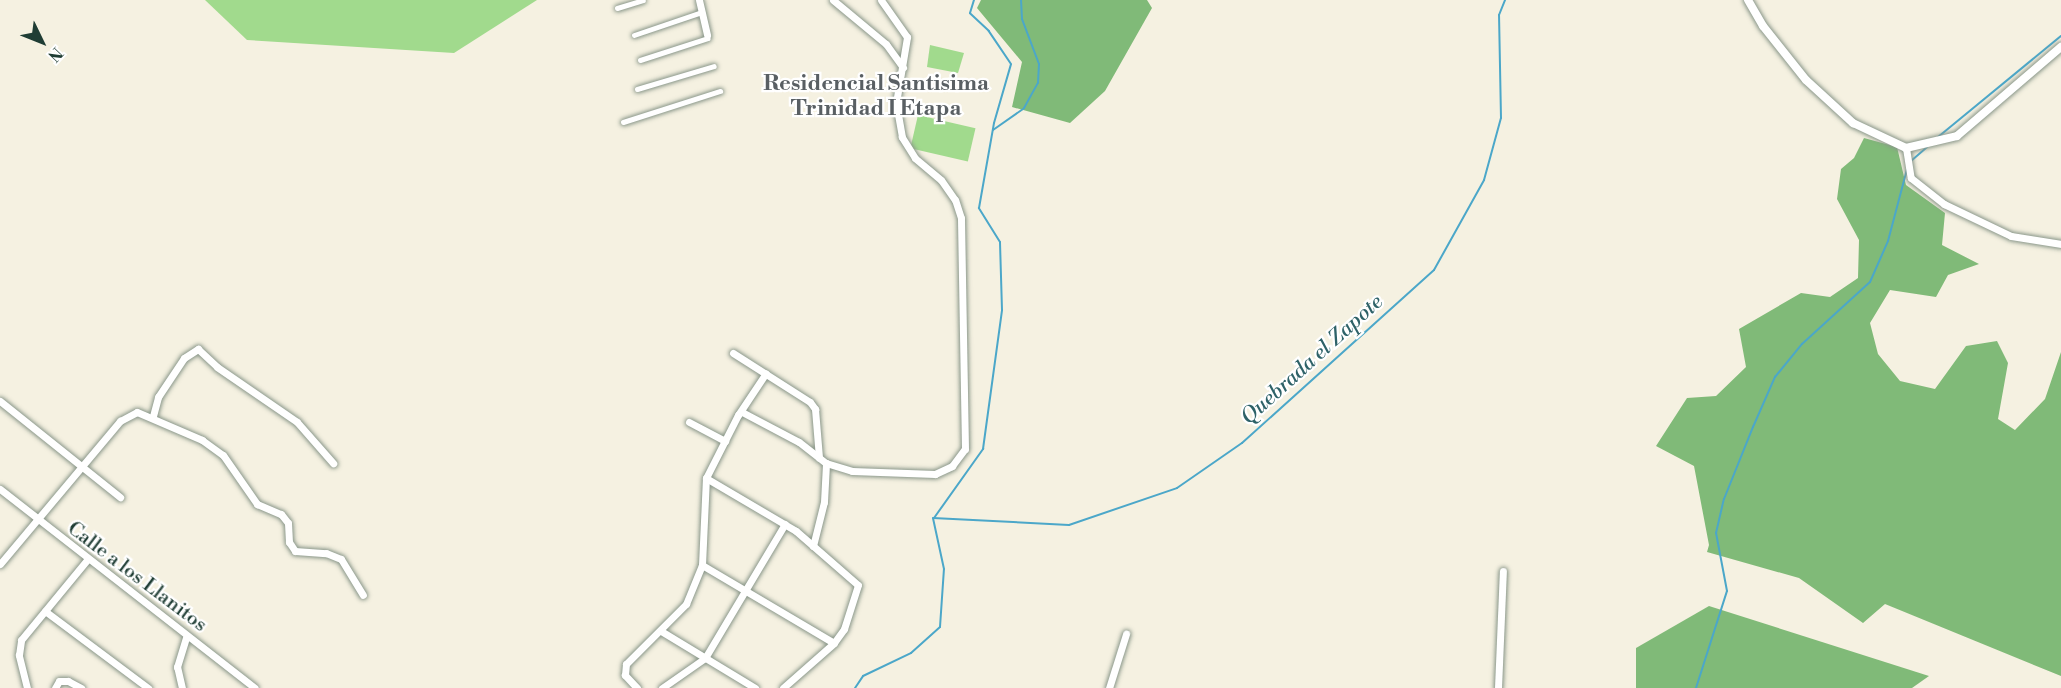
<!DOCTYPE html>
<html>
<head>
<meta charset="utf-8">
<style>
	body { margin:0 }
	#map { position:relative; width:2061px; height:688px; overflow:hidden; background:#f5f1e1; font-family:"Libre Bodoni",serif }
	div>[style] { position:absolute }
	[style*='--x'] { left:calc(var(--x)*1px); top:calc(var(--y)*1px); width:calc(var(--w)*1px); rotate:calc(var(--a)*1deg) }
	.green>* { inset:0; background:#a1da8d; transform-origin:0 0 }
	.forest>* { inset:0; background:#80ba78 }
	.stream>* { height:2px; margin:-1px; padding:0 1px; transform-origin:1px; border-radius:1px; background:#4ba7c9 }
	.roads { filter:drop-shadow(0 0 2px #8a978a) drop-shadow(0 0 2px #8a978a) }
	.pedestrian>* { height:5px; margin:-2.5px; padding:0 2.5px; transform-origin:2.5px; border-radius:2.5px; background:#fff }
	.minor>* { height:7px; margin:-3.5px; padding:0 3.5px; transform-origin:3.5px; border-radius:3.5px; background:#fff }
	.tertiary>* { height:8px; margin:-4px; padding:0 4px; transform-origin:4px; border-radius:4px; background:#fff }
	span { translate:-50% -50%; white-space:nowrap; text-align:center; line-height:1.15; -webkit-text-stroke:4.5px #fff; paint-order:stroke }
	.street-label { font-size:20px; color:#1f3d34 }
	.water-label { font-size:21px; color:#2e6268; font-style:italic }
	.quarter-label { font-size:22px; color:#595f63; font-weight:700 }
	.north { position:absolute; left:12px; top:12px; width:60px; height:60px; -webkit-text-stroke:4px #fff; paint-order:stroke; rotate:133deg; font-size:16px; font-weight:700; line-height:24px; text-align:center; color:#1f3d34 }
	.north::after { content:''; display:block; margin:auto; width:21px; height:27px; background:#1f3d34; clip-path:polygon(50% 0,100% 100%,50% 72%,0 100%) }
</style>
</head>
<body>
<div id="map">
	<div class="green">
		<div style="clip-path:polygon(205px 0,537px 0,454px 53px,247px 40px)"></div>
		<div style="clip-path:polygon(930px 45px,964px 53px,958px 73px,927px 67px)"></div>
		<div style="left:918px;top:115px;width:59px;height:34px;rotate:13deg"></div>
	</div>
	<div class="forest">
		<div style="clip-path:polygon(981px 0,1147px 0,1152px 8px,1105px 91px,1070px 123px,1012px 107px,1022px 62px,977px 8px)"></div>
		<div style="clip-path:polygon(1864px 138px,1897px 147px,1906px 185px,1945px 213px,1942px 245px,1979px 264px,1948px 275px,1936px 297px,1890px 290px,1870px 323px,1878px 354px,1900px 381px,1935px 389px,1966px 346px,1997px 341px,2008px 363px,1998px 419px,2015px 430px,2045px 399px,2061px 352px,2061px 676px,1885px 604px,1863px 623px,1799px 578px,1707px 552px,1709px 545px,1694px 466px,1656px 446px,1687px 398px,1716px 396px,1746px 367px,1739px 329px,1801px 293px,1830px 297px,1858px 278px,1859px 240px,1837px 199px,1841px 169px,1854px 158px)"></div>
		<div style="clip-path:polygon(1709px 606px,1929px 676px,1912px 688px,1636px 688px,1636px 648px)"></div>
	</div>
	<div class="stream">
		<div style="--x:993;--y:130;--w:38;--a:-35"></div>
		<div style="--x:1024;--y:108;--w:29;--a:-61"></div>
		<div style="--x:1038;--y:83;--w:19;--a:-87"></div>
		<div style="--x:1039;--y:64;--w:48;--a:-110.7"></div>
		<div style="--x:1022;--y:19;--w:19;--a:-93"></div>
		<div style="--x:1938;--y:137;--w:159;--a:-39.4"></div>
		<div style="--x:1911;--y:161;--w:21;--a:-41"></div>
		<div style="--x:933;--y:518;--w:136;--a:2.9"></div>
		<div style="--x:1069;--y:525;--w:114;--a:-18.9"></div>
		<div style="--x:1177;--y:488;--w:79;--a:-34.7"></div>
		<div style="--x:1242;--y:443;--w:258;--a:-42"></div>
		<div style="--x:1434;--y:270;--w:103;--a:-60.9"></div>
		<div style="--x:1484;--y:180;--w:64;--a:-74.7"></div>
		<div style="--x:1501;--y:118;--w:103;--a:-91.1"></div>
		<div style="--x:1499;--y:15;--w:16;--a:-68"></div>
		<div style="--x:934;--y:518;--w:85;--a:-54.6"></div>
		<div style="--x:983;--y:449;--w:140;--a:-82.2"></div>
		<div style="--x:1002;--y:310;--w:68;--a:-91.7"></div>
		<div style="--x:1000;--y:242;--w:40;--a:-122"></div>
		<div style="--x:979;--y:208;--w:86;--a:-80"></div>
		<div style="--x:994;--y:123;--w:61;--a:-73.9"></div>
		<div style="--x:1011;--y:64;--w:40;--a:-124"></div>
		<div style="--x:989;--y:31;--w:26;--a:-137"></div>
		<div style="--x:970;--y:13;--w:14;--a:-73"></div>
		<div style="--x:855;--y:688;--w:14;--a:-56"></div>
		<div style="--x:863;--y:676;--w:53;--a:-25.6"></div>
		<div style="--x:911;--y:653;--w:39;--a:-42"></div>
		<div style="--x:940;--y:627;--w:58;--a:-86.1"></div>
		<div style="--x:944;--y:569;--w:52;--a:-102.2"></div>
		<div style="--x:1696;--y:688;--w:102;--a:-72.3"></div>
		<div style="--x:1727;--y:591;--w:59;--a:-100.7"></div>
		<div style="--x:1716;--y:533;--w:35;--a:-77"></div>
		<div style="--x:1724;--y:499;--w:78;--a:-68.1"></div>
		<div style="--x:1753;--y:427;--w:55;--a:-66.3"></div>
		<div style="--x:1775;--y:377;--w:43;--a:-50.7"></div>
		<div style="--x:1802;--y:344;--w:92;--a:-42.4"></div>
		<div style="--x:1870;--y:282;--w:45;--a:-66.3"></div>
		<div style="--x:1888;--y:241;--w:74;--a:-75.2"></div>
	</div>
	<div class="roads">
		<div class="pedestrian">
			<div style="--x:617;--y:8;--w:27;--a:-17"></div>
			<div style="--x:634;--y:35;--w:72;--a:-18.7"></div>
			<div style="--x:640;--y:60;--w:71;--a:-17.9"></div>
			<div style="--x:637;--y:89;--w:80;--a:-16.6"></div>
			<div style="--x:623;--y:122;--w:102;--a:-17.7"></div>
		</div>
		<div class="minor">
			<div style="--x:699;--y:0;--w:36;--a:77"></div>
			<div style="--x:833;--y:0;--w:69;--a:39.7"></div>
			<div style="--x:886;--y:44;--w:29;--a:54"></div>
			<div style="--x:1906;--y:148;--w:30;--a:81"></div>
			<div style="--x:1911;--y:178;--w:42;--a:38.2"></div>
			<div style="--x:1944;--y:204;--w:74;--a:25.5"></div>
			<div style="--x:2011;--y:236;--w:51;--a:9.1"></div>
			<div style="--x:733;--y:353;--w:91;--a:32.5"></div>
			<div style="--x:810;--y:402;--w:9;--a:54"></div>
			<div style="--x:815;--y:409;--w:49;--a:85.3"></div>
			<div style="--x:0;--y:401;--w:154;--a:38.7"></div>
			<div style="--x:742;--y:412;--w:64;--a:27.8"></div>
			<div style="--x:799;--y:442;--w:34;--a:38"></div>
			<div style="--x:826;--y:463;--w:27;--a:17"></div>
			<div style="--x:852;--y:471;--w:83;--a:2.1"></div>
			<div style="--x:935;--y:474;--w:19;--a:-25"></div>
			<div style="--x:952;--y:466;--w:21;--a:-53"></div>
			<div style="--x:965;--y:449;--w:231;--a:-91"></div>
			<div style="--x:961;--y:218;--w:19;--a:-108"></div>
			<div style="--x:955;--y:200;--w:24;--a:-125"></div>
			<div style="--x:941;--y:180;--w:34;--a:-140"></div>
			<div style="--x:915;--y:158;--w:25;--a:-122"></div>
			<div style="--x:902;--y:137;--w:35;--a:-100"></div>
			<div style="--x:896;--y:103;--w:67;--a:-80.5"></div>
			<div style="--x:907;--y:37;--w:45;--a:-125.1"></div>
			<div style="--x:153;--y:416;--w:20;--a:-75"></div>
			<div style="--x:158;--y:397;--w:47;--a:-56.3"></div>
			<div style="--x:184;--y:358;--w:17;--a:-33"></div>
			<div style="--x:198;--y:349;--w:26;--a:43"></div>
			<div style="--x:217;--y:367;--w:97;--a:34.5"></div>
			<div style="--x:297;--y:422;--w:55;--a:48.7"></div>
			<div style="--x:689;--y:422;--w:41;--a:27.8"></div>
			<div style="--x:706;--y:478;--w:104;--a:30.5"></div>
			<div style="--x:796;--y:531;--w:82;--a:41.1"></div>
			<div style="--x:858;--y:585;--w:46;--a:107.7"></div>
			<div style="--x:844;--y:629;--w:17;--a:126"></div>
			<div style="--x:834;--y:643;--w:68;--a:138.6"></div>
			<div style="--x:0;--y:489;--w:323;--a:38"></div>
			<div style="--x:813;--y:546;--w:45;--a:-76"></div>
			<div style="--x:824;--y:502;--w:39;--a:-87"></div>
			<div style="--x:0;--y:564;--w:187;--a:-50"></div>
			<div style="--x:120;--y:421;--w:19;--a:-28"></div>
			<div style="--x:137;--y:412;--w:71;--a:23.3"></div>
			<div style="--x:202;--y:440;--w:26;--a:36"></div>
			<div style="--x:223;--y:455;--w:60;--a:55.2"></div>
			<div style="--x:257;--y:504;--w:26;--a:23"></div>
			<div style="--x:281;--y:514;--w:11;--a:52"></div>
			<div style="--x:288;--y:523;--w:19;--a:87"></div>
			<div style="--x:289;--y:542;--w:11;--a:56"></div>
			<div style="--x:295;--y:551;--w:31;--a:4"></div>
			<div style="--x:326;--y:553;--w:16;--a:22"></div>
			<div style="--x:341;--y:559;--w:42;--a:58.6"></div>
			<div style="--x:702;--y:565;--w:153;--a:30.6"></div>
			<div style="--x:45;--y:611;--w:129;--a:36.8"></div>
			<div style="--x:661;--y:631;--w:110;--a:31.2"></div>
			<div style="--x:27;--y:688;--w:34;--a:-104"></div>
			<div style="--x:19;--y:655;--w:15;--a:-82"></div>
			<div style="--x:21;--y:640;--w:104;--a:-50.5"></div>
			<div style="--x:55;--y:688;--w:8;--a:-60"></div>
			<div style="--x:59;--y:681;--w:9;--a:0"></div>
			<div style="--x:68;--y:681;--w:15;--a:28"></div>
			<div style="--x:182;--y:688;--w:22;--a:-103"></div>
			<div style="--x:177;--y:667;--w:31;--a:-73"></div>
			<div style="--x:637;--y:688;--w:18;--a:-133"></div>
			<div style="--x:625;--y:675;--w:11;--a:-85"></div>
			<div style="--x:626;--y:664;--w:85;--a:-45"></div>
			<div style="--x:686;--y:604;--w:42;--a:-67.7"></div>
			<div style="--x:702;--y:565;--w:87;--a:-87.4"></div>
			<div style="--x:706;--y:478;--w:71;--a:-63.1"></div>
			<div style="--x:738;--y:415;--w:50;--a:-56.3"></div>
			<div style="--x:662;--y:688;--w:52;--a:-34.9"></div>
			<div style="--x:705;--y:658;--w:156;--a:-59.2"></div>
			<div style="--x:1109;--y:688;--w:57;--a:-72.5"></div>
			<div style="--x:1498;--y:688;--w:117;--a:-87.6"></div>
		</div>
		<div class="tertiary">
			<div style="--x:1748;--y:0;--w:30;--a:60"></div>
			<div style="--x:1763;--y:26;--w:69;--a:51.5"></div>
			<div style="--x:1806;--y:80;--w:64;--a:42.5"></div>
			<div style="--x:1853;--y:123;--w:59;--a:25.3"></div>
			<div style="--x:1906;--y:148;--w:52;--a:-13.2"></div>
			<div style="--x:1957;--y:136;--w:137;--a:-40.6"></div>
		</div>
	</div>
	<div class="street-label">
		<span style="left:137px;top:577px;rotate:37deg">Calle a los Llanitos</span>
	</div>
	<div class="water-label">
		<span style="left:1312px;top:360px;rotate:-42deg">Quebrada el Zapote</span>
	</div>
	<div class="quarter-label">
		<span style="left:876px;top:96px">Residencial Santisima<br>Trinidad I Etapa</span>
	</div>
	<div class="north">N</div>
</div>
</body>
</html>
